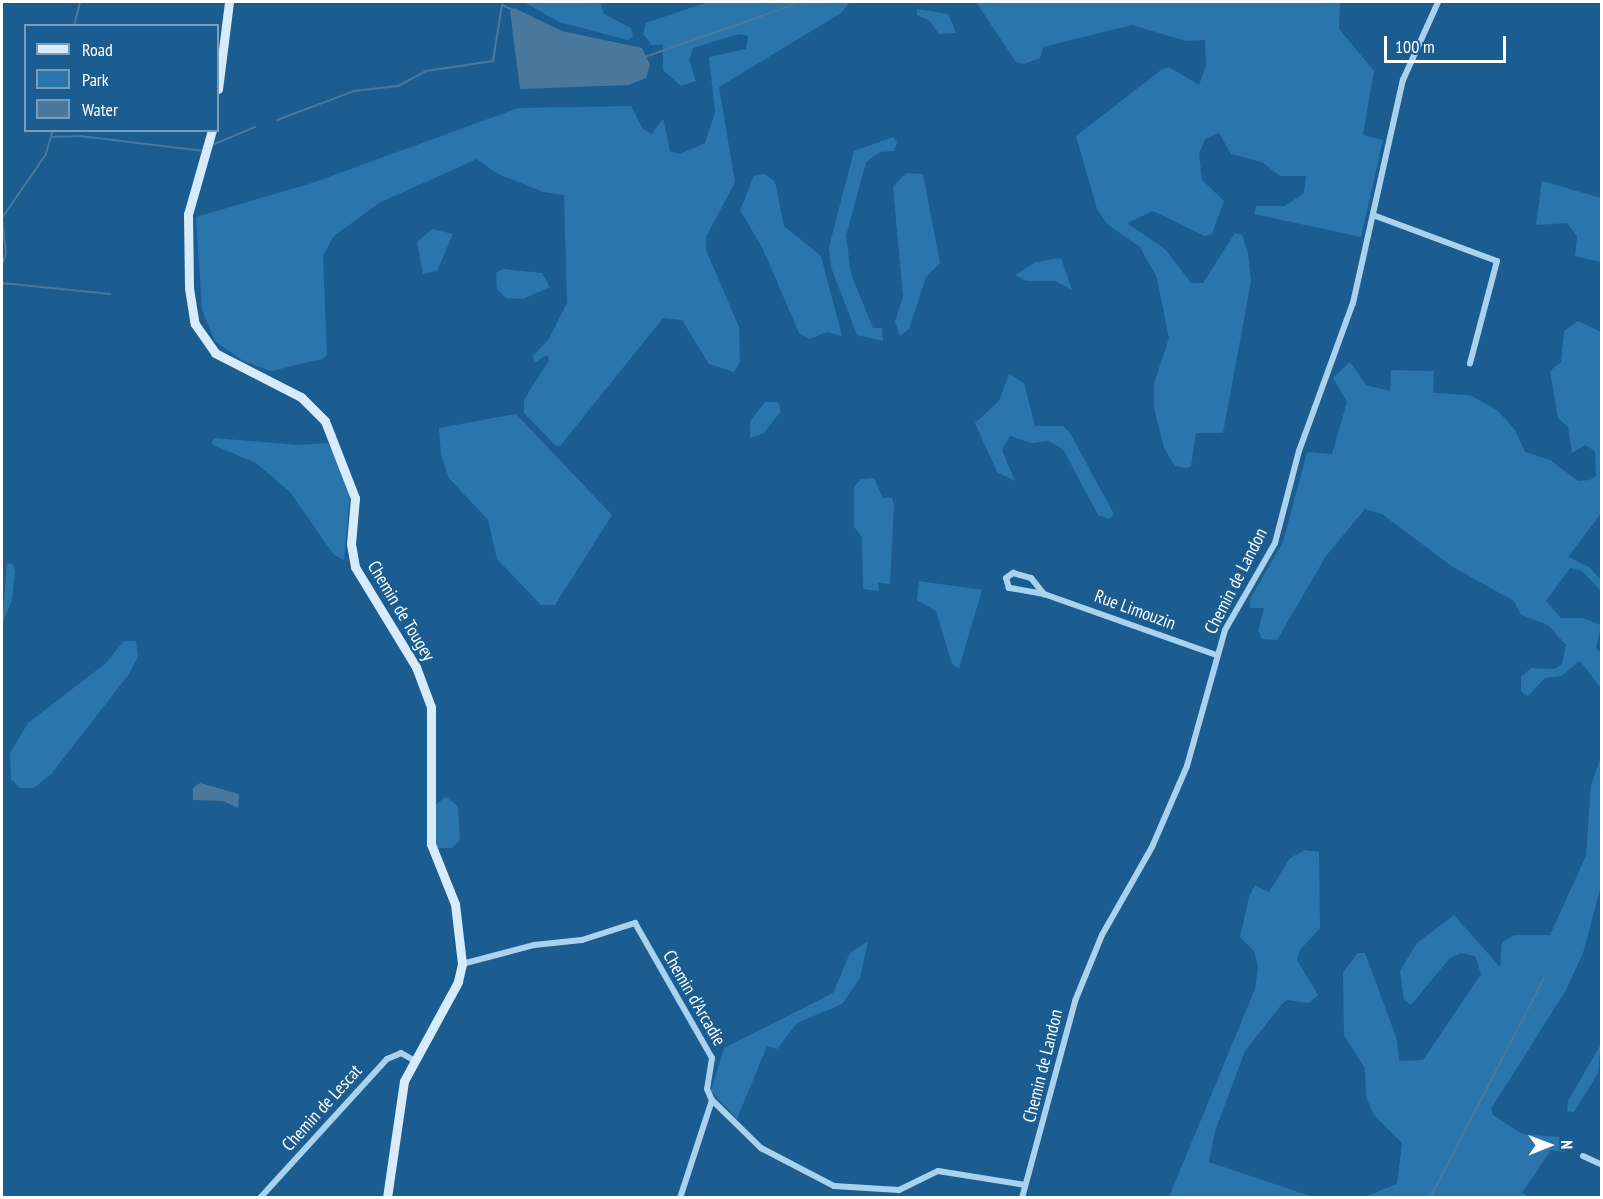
<!DOCTYPE html>
<html>
<head>
<meta charset="utf-8">
<style>
	body { margin:0 }
	#map { position:relative; width:1603px; height:1199px; overflow:hidden; background:#1b5d90; font-family:"PT Sans Narrow",sans-serif }
	div>[style] { position:absolute }
	[style*='--x'] { left:calc(var(--x)*1px); top:calc(var(--y)*1px); width:calc(var(--w)*1px); rotate:calc(var(--a)*1deg) }
	.green>* { inset:0; background:#2a76ac }
	.water>* { inset:0; background:#49789c }
	.stream>* { height:2px; margin:-1px; padding:0 1px; transform-origin:1px; border-radius:1px; background:#49789c }
	.street>* { height:6px; margin:-3px; padding:0 3px; transform-origin:3px; border-radius:3px; background:#a9d2ee }
	.secondary>* { height:9px; margin:-4.5px; padding:0 4.5px; transform-origin:4.5px; border-radius:4.5px; background:#d7ebfa }
	span { translate:-50% -50%; white-space:nowrap; text-align:center; line-height:1.15; -webkit-text-stroke:4.5px #1b5d90; paint-order:stroke }
	.street-label { font-size:18px; color:#fff }
	.frame { position:absolute; inset:0; border:3px solid #fff; pointer-events:none }
	.legend { position:absolute; left:24px; top:24px; width:195px; height:108px; box-sizing:border-box; background:#1b5d90; border:2px solid #769ebc; margin:0; padding:8px 10px; list-style:none; font-size:18px; color:#fff }
	.legend li { display:flex; align-items:center; gap:12px; height:30px }
	.legend b { width:30px; border:2px solid #769ebc }
	.north { position:absolute; left:1519px; top:1115px; width:60px; height:60px; -webkit-text-stroke:4px #1b5d90; paint-order:stroke; rotate:89deg; font-size:16px; font-weight:700; line-height:24px; text-align:center; color:#fff }
	.north::after { content:''; display:block; margin:auto; width:21px; height:27px; background:#fff; clip-path:polygon(50% 0,100% 100%,50% 72%,0 100%) }
	.scale { position:absolute; left:1384px; top:36px; width:122px; height:27px; box-sizing:border-box; border:3px solid #fff; border-top:0; padding-left:8px; font-size:18px; line-height:21px; white-space:nowrap; color:#fff; -webkit-text-stroke:4px #1b5d90; paint-order:stroke }
</style>
</head>
<body>
<div id="map">
	<div class="green">
		<div style="clip-path:polygon(524px 2px,600px 2px,604px 14px,631px 28px,633px 36px,628px 40px,559px 22px)"></div>
		<div style="clip-path:polygon(708px 2px,850px 2px,841px 13px,719px 87px,735px 182px,706px 237px,706px 250px,739px 327px,740px 362px,734px 372px,709px 364px,682px 320px,663px 318px,560px 446px,555px 445px,524px 413px,524px 400px,549px 360px,547px 355px,534px 363px,533px 356px,549px 339px,567px 303px,564px 195px,543px 192px,496px 173px,477px 159px,379px 203px,334px 236px,323px 255px,327px 355px,322px 359px,271px 371px,243px 361px,215px 341px,202px 310px,196px 217px,312px 183px,518px 108px,631px 106px,643px 129px,652px 134px,663px 119px,670px 151px,680px 154px,705px 143px,715px 112px,709px 57px,746px 49px,748px 36px,739px 34px,693px 48px,689px 60px,696px 81px,681px 86px,663px 70px,663px 45px,652px 45px,643px 34px,646px 23px)"></div>
		<div style="clip-path:polygon(976px 2px,1340px 2px,1339px 29px,1374px 71px,1363px 135px,1383px 140px,1361px 237px,1254px 214px,1256px 206px,1285px 206px,1304px 193px,1306px 176px,1280px 176px,1262px 162px,1231px 154px,1219px 133px,1205px 139px,1199px 154px,1202px 180px,1224px 201px,1212px 234px,1205px 236px,1153px 211px,1127px 223px,1166px 250px,1191px 283px,1203px 283px,1235px 233px,1242px 235px,1248px 253px,1251px 281px,1223px 433px,1196px 433px,1191px 466px,1187px 468px,1175px 466px,1164px 448px,1154px 408px,1154px 383px,1169px 338px,1157px 278px,1140px 247px,1107px 224px,1097px 209px,1076px 136px,1161px 70px,1169px 67px,1199px 85px,1206px 66px,1205px 40px,1186px 41px,1132px 25px,1043px 47px,1040px 58px,1024px 64px,1016px 62px)"></div>
		<div style="clip-path:polygon(917px 9px,948px 14px,956px 33px,939px 34px,929px 20px,917px 15px)"></div>
		<div style="clip-path:polygon(893px 137px,897px 142px,894px 151px,880px 152px,866px 162px,846px 236px,851px 274px,873px 328px,882px 328px,883px 341px,857px 335px,831px 267px,829px 247px,854px 151px)"></div>
		<div style="clip-path:polygon(906px 173px,923px 174px,940px 263px,926px 277px,909px 329px,900px 336px,895px 322px,903px 296px,893px 187px)"></div>
		<div style="clip-path:polygon(765px 174px,775px 182px,784px 226px,821px 256px,842px 336px,827px 332px,809px 339px,799px 333px,762px 247px,740px 210px,754px 176px)"></div>
		<div style="clip-path:polygon(1542px 181px,1601px 198px,1601px 262px,1575px 256px,1577px 236px,1567px 223px,1536px 225px)"></div>
		<div style="clip-path:polygon(432px 229px,453px 234px,437px 271px,423px 274px,417px 242px)"></div>
		<div style="clip-path:polygon(1061px 258px,1072px 290px,1055px 281px,1026px 281px,1015px 275px,1036px 262px)"></div>
		<div style="clip-path:polygon(503px 269px,542px 273px,550px 287px,523px 299px,506px 298px,497px 289px,496px 273px)"></div>
		<div style="clip-path:polygon(1578px 321px,1601px 332px,1602px 512px,1568px 557px,1589px 567px,1601px 580px,1601px 591px,1582px 571px,1570px 568px,1546px 601px,1561px 618px,1583px 618px,1601px 625px,1596px 648px,1601px 653px,1601px 688px,1580px 661px,1561px 676px,1545px 678px,1528px 696px,1521px 691px,1521px 677px,1531px 668px,1555px 669px,1562px 664px,1566px 645px,1548px 625px,1521px 615px,1514px 601px,1453px 567px,1382px 514px,1365px 509px,1326px 556px,1277px 640px,1262px 639px,1258px 631px,1264px 608px,1250px 608px,1250px 599px,1283px 542px,1307px 452px,1332px 454px,1347px 402px,1333px 378px,1350px 362px,1366px 385px,1390px 391px,1391px 370px,1434px 371px,1433px 393px,1470px 395px,1497px 410px,1515px 430px,1525px 452px,1550px 460px,1578px 481px,1590px 480px,1596px 476px,1595px 451px,1585px 445px,1572px 453px,1568px 427px,1558px 418px,1550px 371px,1561px 362px,1564px 331px)"></div>
		<div style="clip-path:polygon(1009px 374px,1024px 383px,1035px 426px,1063px 426px,1070px 433px,1114px 514px,1109px 519px,1098px 515px,1063px 449px,1048px 441px,1032px 443px,1010px 436px,1002px 450px,1015px 481px,997px 472px,975px 423px,999px 401px)"></div>
		<div style="clip-path:polygon(765px 402px,778px 402px,781px 411px,764px 433px,750px 438px,750px 421px)"></div>
		<div style="clip-path:polygon(516px 414px,612px 515px,555px 605px,541px 605px,497px 559px,488px 520px,449px 478px,441px 455px,439px 428px)"></div>
		<div style="clip-path:polygon(214px 438px,299px 445px,327px 443px,342px 465px,350px 493px,344px 560px,334px 555px,290px 492px,256px 463px,211px 444px)"></div>
		<div style="clip-path:polygon(874px 478px,883px 498px,892px 498px,894px 505px,890px 584px,878px 583px,879px 591px,863px 589px,862px 537px,854px 527px,854px 487px,861px 479px)"></div>
		<div style="clip-path:polygon(7px 563px,13px 564px,15px 571px,12px 600px,2px 624px)"></div>
		<div style="clip-path:polygon(919px 581px,982px 590px,959px 668px,952px 664px,936px 611px,917px 600px)"></div>
		<div style="clip-path:polygon(124px 641px,136px 641px,138px 657px,129px 674px,52px 773px,34px 788px,20px 788px,11px 779px,10px 753px,28px 723px,106px 663px)"></div>
		<div style="clip-path:polygon(1601px 757px,1601px 886px,1583px 953px,1566px 990px,1491px 1109px,1493px 1115px,1522px 1134px,1559px 1137px,1564px 1152px,1551px 1150px,1522px 1193px,1529px 1197px,1364px 1197px,1397px 1184px,1402px 1143px,1374px 1115px,1366px 1097px,1365px 1069px,1344px 1035px,1343px 972px,1358px 953px,1365px 953px,1397px 1040px,1399px 1061px,1423px 1060px,1481px 974px,1475px 956px,1461px 953px,1449px 959px,1411px 1005px,1404px 1000px,1400px 971px,1417px 943px,1454px 915px,1500px 967px,1502px 942px,1514px 935px,1550px 935px,1586px 856px,1591px 785px)"></div>
		<div style="clip-path:polygon(446px 797px,458px 806px,460px 840px,452px 848px,436px 848px,435px 805px)"></div>
		<div style="clip-path:polygon(1305px 850px,1319px 852px,1320px 928px,1300px 950px,1297px 960px,1318px 995px,1309px 1003px,1287px 1000px,1282px 1004px,1245px 1051px,1215px 1131px,1209px 1162px,1313px 1197px,1169px 1197px,1255px 989px,1258px 966px,1254px 951px,1240px 937px,1249px 897px,1255px 885px,1269px 892px,1290px 858px)"></div>
		<div style="clip-path:polygon(868px 941px,860px 978px,842px 1004px,797px 1023px,777px 1049px,767px 1046px,737px 1119px,711px 1091px,724px 1048px,833px 993px,850px 953px)"></div>
		<div style="clip-path:polygon(1601px 1044px,1598px 1073px,1574px 1112px,1567px 1111px,1568px 1101px)"></div>
	</div>
	<div class="water">
		<div style="clip-path:polygon(514px 8px,562px 31px,642px 48px,650px 65px,646px 78px,629px 85px,520px 89px,510px 11px)"></div>
		<div style="clip-path:polygon(200px 783px,239px 794px,238px 808px,223px 801px,193px 800px,193px 788px)"></div>
	</div>
	<div class="stream">
		<div style="--x:74;--y:26;--w:25;--a:-76"></div>
		<div style="--x:645;--y:57;--w:165;--a:-19.4"></div>
		<div style="--x:277;--y:120;--w:82;--a:-20.6"></div>
		<div style="--x:354;--y:91;--w:44;--a:-6.5"></div>
		<div style="--x:398;--y:86;--w:32;--a:-28"></div>
		<div style="--x:426;--y:71;--w:68;--a:-8.5"></div>
		<div style="--x:493;--y:61;--w:57;--a:-80.9"></div>
		<div style="--x:502;--y:5;--w:12;--a:24"></div>
		<div style="--x:52;--y:137;--w:28;--a:-2"></div>
		<div style="--x:80;--y:136;--w:125;--a:6.9"></div>
		<div style="--x:212;--y:145;--w:47;--a:-22.7"></div>
		<div style="--x:2;--y:264;--w:11;--a:-68"></div>
		<div style="--x:6;--y:254;--w:36;--a:-96"></div>
		<div style="--x:2;--y:218;--w:78;--a:-55.5"></div>
		<div style="--x:46;--y:154;--w:25;--a:-74"></div>
		<div style="--x:2;--y:283;--w:109;--a:5.8"></div>
		<div style="--x:1430;--y:1198;--w:248;--a:-62.6"></div>
	</div>
	<div class="street">
		<div style="--x:1373;--y:215;--w:132;--a:20.4"></div>
		<div style="--x:1497;--y:261;--w:106;--a:104.8"></div>
		<div style="--x:1044;--y:594;--w:36;--a:-170"></div>
		<div style="--x:1009;--y:588;--w:10;--a:-107"></div>
		<div style="--x:1006;--y:578;--w:9;--a:-36"></div>
		<div style="--x:1013;--y:573;--w:19;--a:16"></div>
		<div style="--x:1031;--y:578;--w:21;--a:51"></div>
		<div style="--x:1044;--y:594;--w:182;--a:19.5"></div>
		<div style="--x:462;--y:964;--w:74;--a:-14.8"></div>
		<div style="--x:534;--y:945;--w:48;--a:-5.9"></div>
		<div style="--x:582;--y:940;--w:56;--a:-17.8"></div>
		<div style="--x:635;--y:923;--w:155;--a:60.3"></div>
		<div style="--x:712;--y:1058;--w:31;--a:99"></div>
		<div style="--x:707;--y:1089;--w:12;--a:66"></div>
		<div style="--x:712;--y:1100;--w:69;--a:44.4"></div>
		<div style="--x:761;--y:1148;--w:82;--a:27.5"></div>
		<div style="--x:834;--y:1186;--w:65;--a:3.5"></div>
		<div style="--x:899;--y:1190;--w:43;--a:-26"></div>
		<div style="--x:938;--y:1171;--w:88;--a:9.1"></div>
		<div style="--x:1583;--y:1156;--w:21;--a:25"></div>
		<div style="--x:260;--y:1198;--w:188;--a:-47.6"></div>
		<div style="--x:387;--y:1059;--w:15;--a:-23"></div>
		<div style="--x:401;--y:1053;--w:13;--a:29"></div>
		<div style="--x:680;--y:1198;--w:103;--a:-71.9"></div>
		<div style="--x:1022;--y:1198;--w:204;--a:-74.9"></div>
		<div style="--x:1075;--y:1001;--w:71;--a:-67.8"></div>
		<div style="--x:1102;--y:935;--w:101;--a:-60.4"></div>
		<div style="--x:1152;--y:847;--w:88;--a:-66.6"></div>
		<div style="--x:1187;--y:766;--w:141;--a:-74.4"></div>
		<div style="--x:1225;--y:630;--w:100;--a:-60.1"></div>
		<div style="--x:1275;--y:543;--w:95;--a:-75.4"></div>
		<div style="--x:1299;--y:451;--w:158;--a:-70"></div>
		<div style="--x:1353;--y:303;--w:229;--a:-77.4"></div>
		<div style="--x:1403;--y:80;--w:85;--a:-65.8"></div>
	</div>
	<div class="secondary">
		<div style="--x:218;--y:89;--w:88;--a:-82.8"></div>
		<div style="--x:212;--y:130;--w:87;--a:105.9"></div>
		<div style="--x:188;--y:214;--w:74;--a:89.2"></div>
		<div style="--x:189;--y:288;--w:36;--a:81"></div>
		<div style="--x:195;--y:324;--w:35;--a:55"></div>
		<div style="--x:215;--y:353;--w:97;--a:27.1"></div>
		<div style="--x:301;--y:397;--w:34;--a:45"></div>
		<div style="--x:325;--y:421;--w:83;--a:68.7"></div>
		<div style="--x:355;--y:498;--w:46;--a:95"></div>
		<div style="--x:351;--y:544;--w:23;--a:80"></div>
		<div style="--x:355;--y:567;--w:117;--a:58.6"></div>
		<div style="--x:416;--y:667;--w:43;--a:69.4"></div>
		<div style="--x:431;--y:707;--w:137;--a:90"></div>
		<div style="--x:431;--y:844;--w:65;--a:68.2"></div>
		<div style="--x:455;--y:904;--w:60;--a:83.3"></div>
		<div style="--x:462;--y:964;--w:18;--a:103"></div>
		<div style="--x:458;--y:982;--w:113;--a:118.6"></div>
		<div style="--x:404;--y:1081;--w:118;--a:98.3"></div>
	</div>
	<div class="street-label">
		<span style="left:1236px;top:581px;rotate:-63deg">Chemin de Landon</span>
		<span style="left:1135px;top:610px;rotate:20deg">Rue Limouzin</span>
		<span style="left:401px;top:611px;rotate:59deg">Chemin de Tougey</span>
		<span style="left:694px;top:998px;rotate:60deg">Chemin d'Arcadie</span>
		<span style="left:1043px;top:1066px;rotate:-76deg">Chemin de Landon</span>
		<span style="left:322px;top:1108px;rotate:-48deg">Chemin de Lescat</span>
	</div>
	<div class="frame"></div>
	<ul class="legend">
	<li><b style="height:8px;background:#d7ebfa"></b>Road</li>
	<li><b style="height:16px;background:#2a76ac"></b>Park</li>
	<li><b style="height:16px;background:#49789c"></b>Water</li>
	</ul>
	<div class="north">N</div>
	<div class="scale">100 m</div>
</div>
</body>
</html>
